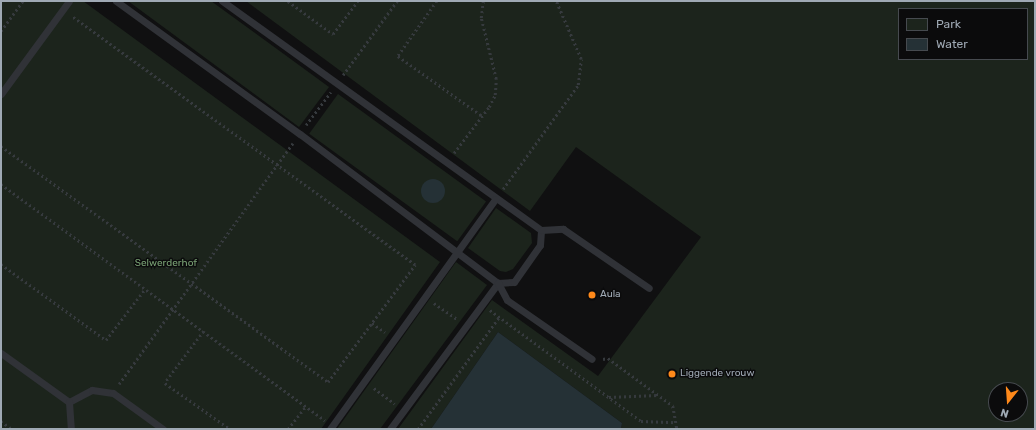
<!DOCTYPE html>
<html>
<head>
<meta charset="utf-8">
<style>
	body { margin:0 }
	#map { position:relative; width:1036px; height:430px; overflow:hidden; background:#101011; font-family:Rubik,sans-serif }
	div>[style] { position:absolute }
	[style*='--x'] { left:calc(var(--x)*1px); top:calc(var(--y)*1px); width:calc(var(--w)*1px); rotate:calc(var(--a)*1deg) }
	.green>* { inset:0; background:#1c241c; transform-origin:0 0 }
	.water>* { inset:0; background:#253136 }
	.round { border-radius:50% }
	.path>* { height:2.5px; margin-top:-1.25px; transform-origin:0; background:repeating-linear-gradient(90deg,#363a3e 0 2px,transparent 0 5px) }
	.lane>* { height:7px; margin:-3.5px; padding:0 3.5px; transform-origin:3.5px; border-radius:3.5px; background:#303237 }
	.dots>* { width:11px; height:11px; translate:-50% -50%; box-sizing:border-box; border:2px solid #0b0b0c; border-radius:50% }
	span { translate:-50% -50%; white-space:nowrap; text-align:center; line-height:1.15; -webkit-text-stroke:3px #0b0b0c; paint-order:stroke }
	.park-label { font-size:10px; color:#79a174 }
	.poi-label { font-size:10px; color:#9fa9b4 }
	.left { translate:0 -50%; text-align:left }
	.frame { position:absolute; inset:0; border:2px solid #9fa9b4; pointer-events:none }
	.legend { position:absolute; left:898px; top:8px; width:130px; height:52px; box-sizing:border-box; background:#0b0b0c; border:1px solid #464a4f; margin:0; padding:5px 7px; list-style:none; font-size:12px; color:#9fa9b4 }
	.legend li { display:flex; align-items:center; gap:8px; height:20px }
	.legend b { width:20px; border:1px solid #464a4f }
	.north { position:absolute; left:988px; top:382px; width:40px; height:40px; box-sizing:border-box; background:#0b0b0c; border:1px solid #464a4f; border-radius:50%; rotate:197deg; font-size:11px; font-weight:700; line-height:16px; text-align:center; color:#9fa9b4 }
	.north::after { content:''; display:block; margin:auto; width:14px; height:18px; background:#ff891a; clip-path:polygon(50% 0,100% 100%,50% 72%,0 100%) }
</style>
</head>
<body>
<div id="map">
	<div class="green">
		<div style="clip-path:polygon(1px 1px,83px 1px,440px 262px,321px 429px,1px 429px)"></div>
		<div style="clip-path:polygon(128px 1px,211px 1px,329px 87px,299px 127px)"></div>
		<div style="clip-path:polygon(evenodd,246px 1px,1035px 1px,1035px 429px,621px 429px,622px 423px,498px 332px,431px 429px,398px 429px,492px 300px,598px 376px,701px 237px,576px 147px,530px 211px,246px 1px,899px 9px,1027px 9px,1027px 59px,899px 59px,899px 9px,246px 1px,996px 390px,1020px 390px,1020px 414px,996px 414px,996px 390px)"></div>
		<div style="left:338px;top:94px;width:183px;height:49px;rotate:36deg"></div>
		<div style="clip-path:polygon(496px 208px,531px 233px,532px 243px,513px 269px,506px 272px,500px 271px,468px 248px)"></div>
		<div style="clip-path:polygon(456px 262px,487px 285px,380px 429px,337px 429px)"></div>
	</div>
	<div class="water">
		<div class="round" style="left:421px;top:179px;width:24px;height:24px"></div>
		<div style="clip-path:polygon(498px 332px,622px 423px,621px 429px,431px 429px)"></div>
	</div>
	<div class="path">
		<div style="--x:288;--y:1;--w:56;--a:36.3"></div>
		<div style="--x:333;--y:34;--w:41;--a:-52.9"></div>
		<div style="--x:437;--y:1;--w:67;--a:125.3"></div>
		<div style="--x:398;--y:56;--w:103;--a:35.5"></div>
		<div style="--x:1;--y:31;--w:37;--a:-54"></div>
		<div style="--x:343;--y:75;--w:92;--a:-53.9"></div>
		<div style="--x:306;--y:125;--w:41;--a:-52.9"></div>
		<div style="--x:1;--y:146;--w:403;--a:35.8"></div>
		<div style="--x:328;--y:382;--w:146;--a:-53.4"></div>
		<div style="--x:415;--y:265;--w:423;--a:-144.1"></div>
		<div style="--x:454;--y:153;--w:58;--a:-52.7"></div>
		<div style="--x:489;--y:107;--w:13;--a:-63"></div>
		<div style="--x:495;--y:95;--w:16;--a:-86"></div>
		<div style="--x:496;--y:79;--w:63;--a:-103.8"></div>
		<div style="--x:481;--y:18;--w:17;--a:-83"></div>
		<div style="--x:1;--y:184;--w:401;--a:36.1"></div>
		<div style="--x:503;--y:189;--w:128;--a:-54.2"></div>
		<div style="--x:578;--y:85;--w:26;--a:-83"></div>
		<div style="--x:581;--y:59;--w:63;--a:-113.3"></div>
		<div style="--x:1;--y:264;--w:130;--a:35.9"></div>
		<div style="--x:106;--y:340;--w:64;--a:-52.6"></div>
		<div style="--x:434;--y:303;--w:29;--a:35"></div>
		<div style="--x:490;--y:310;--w:187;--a:36.3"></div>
		<div style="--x:641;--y:421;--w:35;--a:2"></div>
		<div style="--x:372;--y:323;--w:16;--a:35"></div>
		<div style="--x:204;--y:331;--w:65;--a:126.9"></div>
		<div style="--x:165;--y:383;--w:80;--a:35.3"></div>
		<div style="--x:603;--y:359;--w:5;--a:-11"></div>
		<div style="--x:608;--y:358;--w:81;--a:36.4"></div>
		<div style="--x:673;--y:406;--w:23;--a:80"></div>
		<div style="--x:119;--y:384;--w:297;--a:-54.2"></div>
		<div style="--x:374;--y:388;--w:26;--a:37"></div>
		<div style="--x:609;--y:397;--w:49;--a:-2.3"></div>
		<div style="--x:1;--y:421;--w:14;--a:36"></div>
		<div style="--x:288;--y:429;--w:29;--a:-52"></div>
		<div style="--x:418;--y:429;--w:138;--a:-54.1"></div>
	</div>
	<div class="lane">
		<div style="--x:116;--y:1;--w:227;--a:35.9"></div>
		<div style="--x:300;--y:134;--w:248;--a:37"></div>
		<div style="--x:498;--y:283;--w:16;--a:-4"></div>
		<div style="--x:514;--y:282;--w:45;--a:-54.9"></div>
		<div style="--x:540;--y:245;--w:15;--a:-86"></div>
		<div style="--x:541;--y:230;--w:393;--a:-144.3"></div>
		<div style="--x:1;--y:94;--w:115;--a:-53.8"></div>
		<div style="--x:541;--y:230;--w:22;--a:-3"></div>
		<div style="--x:563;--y:229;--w:104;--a:34.5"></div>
		<div style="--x:1;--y:353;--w:84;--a:35.8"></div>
		<div style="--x:69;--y:402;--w:26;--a:-28"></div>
		<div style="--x:92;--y:390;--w:21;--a:8"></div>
		<div style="--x:113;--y:393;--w:62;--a:35.8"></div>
		<div style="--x:69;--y:402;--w:27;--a:86"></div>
		<div style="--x:330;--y:429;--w:283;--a:-54.3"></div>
		<div style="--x:390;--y:429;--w:182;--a:-53.5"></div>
		<div style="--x:498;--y:283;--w:19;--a:62"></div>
		<div style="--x:507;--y:300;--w:103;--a:34.8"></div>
	</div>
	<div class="dots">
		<div style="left:592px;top:295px;background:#ff891a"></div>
		<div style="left:672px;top:374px;background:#ff891a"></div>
	</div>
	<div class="park-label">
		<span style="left:166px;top:264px">Selwerderhof</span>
	</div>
	<div class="poi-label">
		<span class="left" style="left:600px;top:295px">Aula</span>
		<span class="left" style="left:680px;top:374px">Liggende vrouw</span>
	</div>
	<div class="frame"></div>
	<ul class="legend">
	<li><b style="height:11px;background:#1c241c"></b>Park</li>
	<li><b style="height:11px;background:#253136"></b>Water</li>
	</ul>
	<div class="north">N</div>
</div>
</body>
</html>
